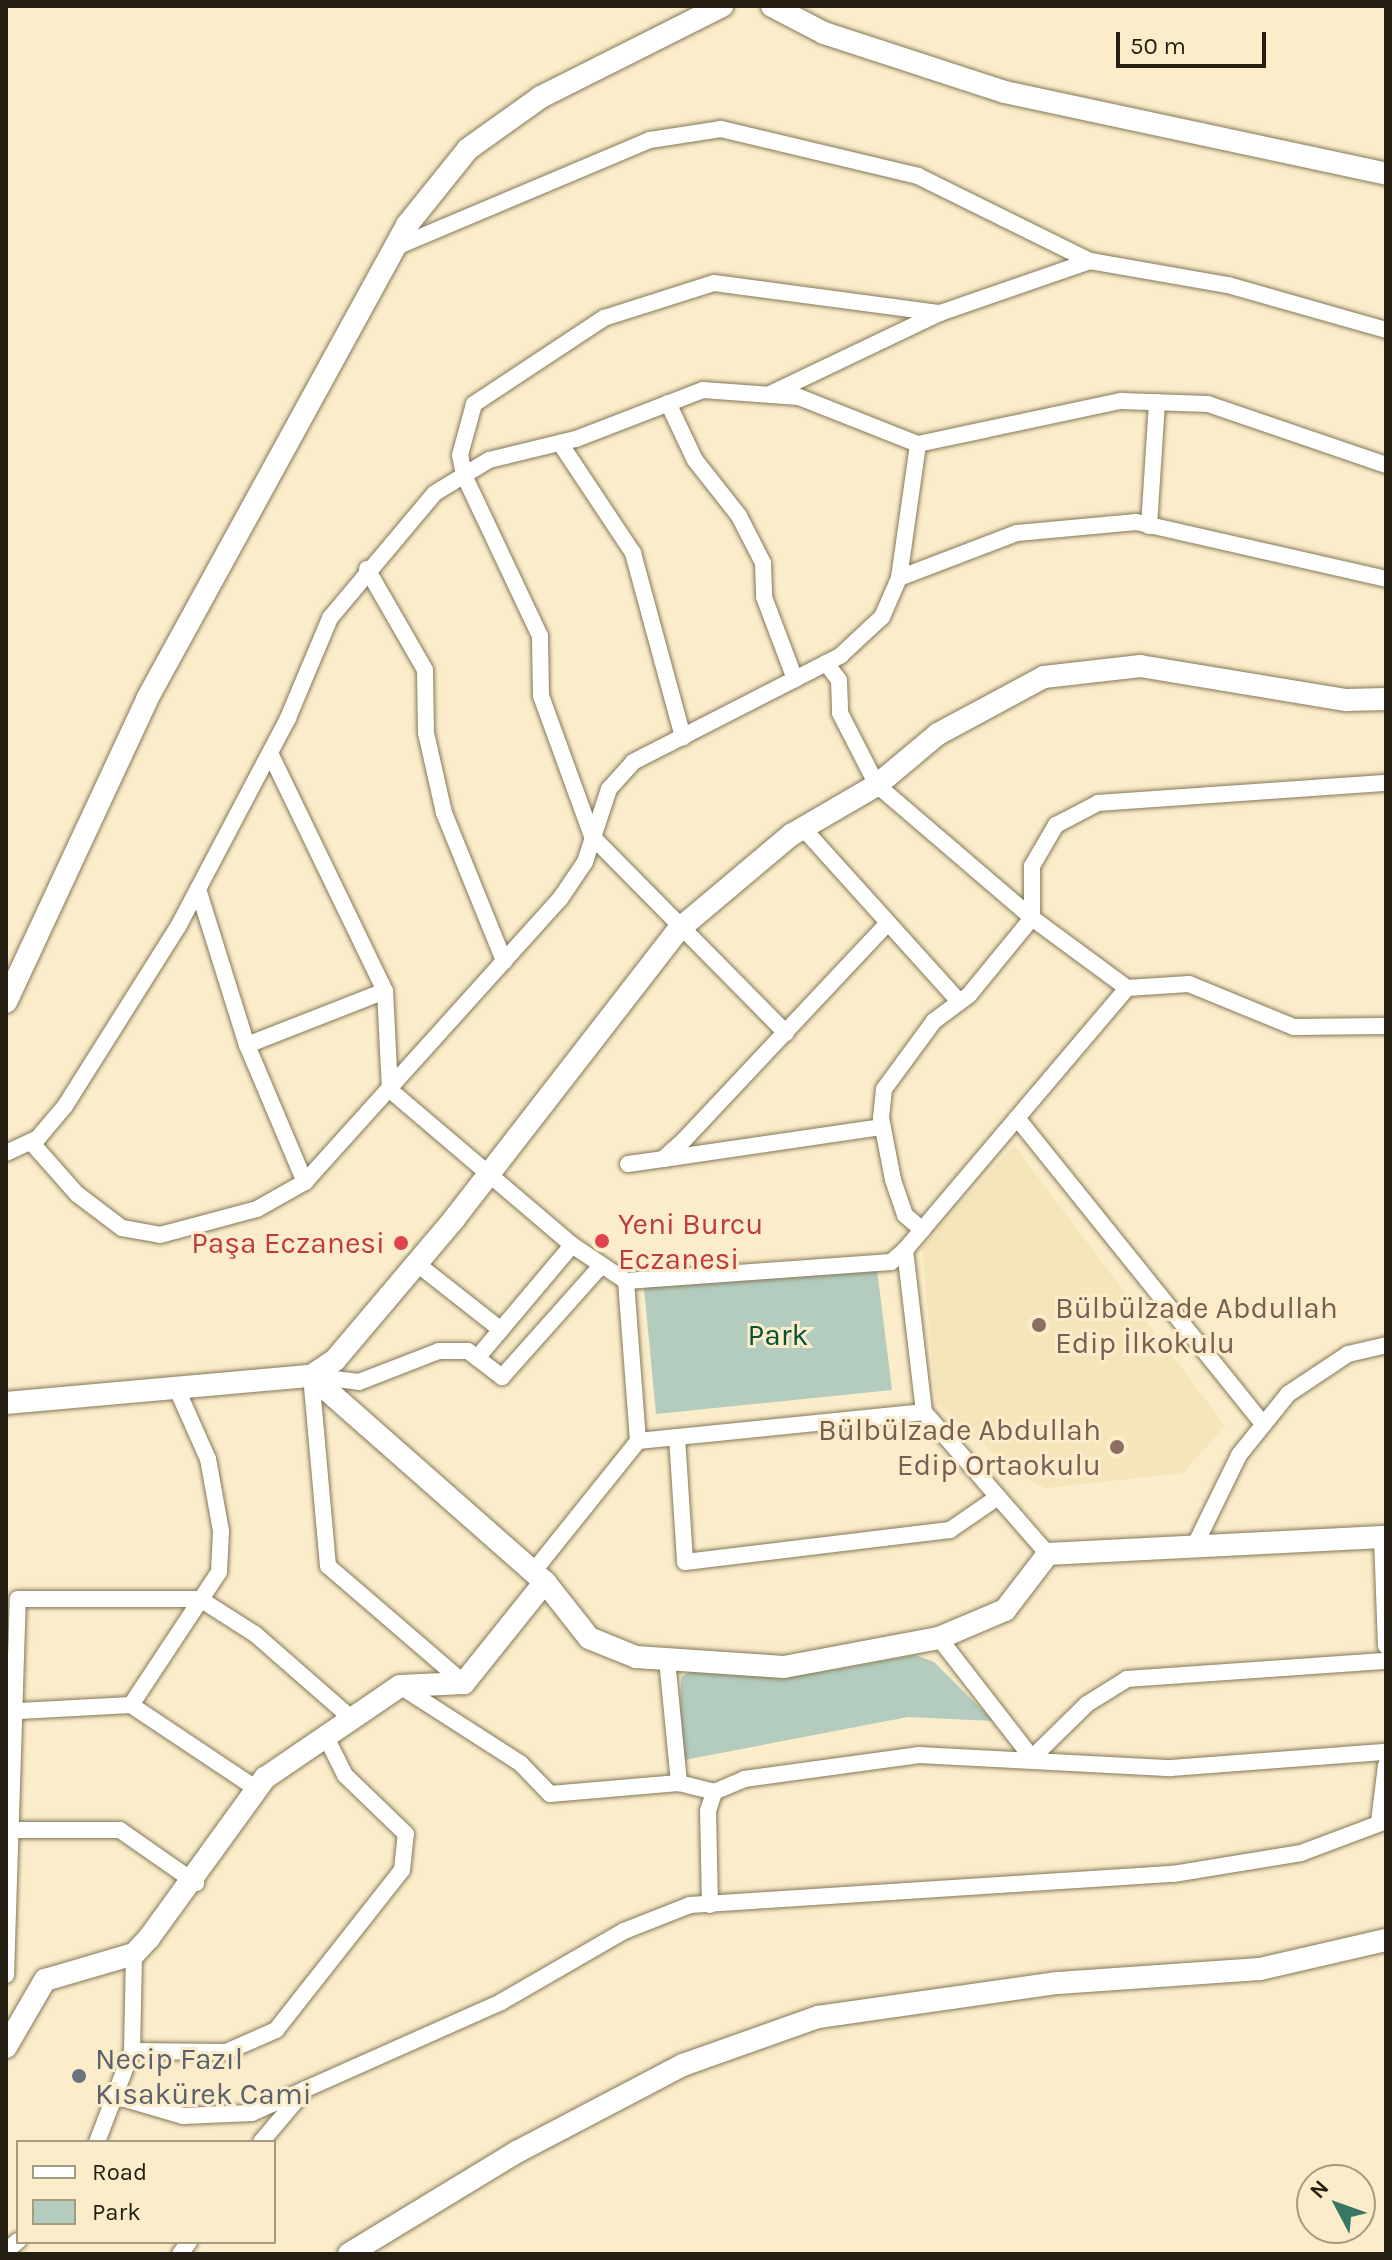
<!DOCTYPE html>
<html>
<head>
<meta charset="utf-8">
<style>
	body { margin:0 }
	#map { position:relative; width:1392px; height:2260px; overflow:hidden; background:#fbedca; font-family:Karla,sans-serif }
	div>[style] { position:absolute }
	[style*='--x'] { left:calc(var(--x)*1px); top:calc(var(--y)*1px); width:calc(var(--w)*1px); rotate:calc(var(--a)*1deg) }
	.built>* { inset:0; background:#f5e5ba }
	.green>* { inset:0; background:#b3ccbe }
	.roads { filter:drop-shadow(0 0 2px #847858) drop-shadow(0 0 2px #847858) }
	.street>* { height:16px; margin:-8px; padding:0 8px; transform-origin:8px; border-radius:8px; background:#fff }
	.secondary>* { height:22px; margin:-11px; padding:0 11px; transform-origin:11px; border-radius:11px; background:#fff }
	.dots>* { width:22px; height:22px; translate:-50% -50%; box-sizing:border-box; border:4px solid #fbedca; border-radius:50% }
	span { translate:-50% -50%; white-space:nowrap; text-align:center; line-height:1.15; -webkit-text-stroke:6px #fbedca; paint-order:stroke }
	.health-label { font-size:30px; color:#be3a42 }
	.left { translate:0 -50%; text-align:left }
	.right { translate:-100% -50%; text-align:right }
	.education-label { font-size:30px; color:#785e54 }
	.park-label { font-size:30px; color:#055136 }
	.worship-label { font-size:30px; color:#5b616d }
	.frame { position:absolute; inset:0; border:8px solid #241f12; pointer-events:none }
	.legend { position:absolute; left:16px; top:2140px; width:260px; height:104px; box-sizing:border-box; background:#fbedca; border:2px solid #a59b80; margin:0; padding:10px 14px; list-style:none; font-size:24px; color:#241f12 }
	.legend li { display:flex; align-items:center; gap:16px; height:40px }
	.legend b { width:40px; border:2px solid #a59b80 }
	.north { position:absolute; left:1296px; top:2164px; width:80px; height:80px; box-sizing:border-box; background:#fbedca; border:2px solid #a59b80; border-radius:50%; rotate:311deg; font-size:22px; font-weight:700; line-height:32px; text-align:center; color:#241f12 }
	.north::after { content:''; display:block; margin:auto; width:28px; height:36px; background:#387764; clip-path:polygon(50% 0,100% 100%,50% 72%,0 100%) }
	.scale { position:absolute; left:1116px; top:32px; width:150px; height:36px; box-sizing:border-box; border:4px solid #241f12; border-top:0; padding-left:10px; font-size:24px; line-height:28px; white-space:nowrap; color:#241f12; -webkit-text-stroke:6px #fbedca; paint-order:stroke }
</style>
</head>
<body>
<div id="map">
	<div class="built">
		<div style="clip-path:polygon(1014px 1145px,1225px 1426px,1183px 1473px,1046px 1488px,1016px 1474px,936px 1403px,922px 1247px)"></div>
	</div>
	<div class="green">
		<div style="clip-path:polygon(777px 1267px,877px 1270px,892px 1390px,656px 1414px,644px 1288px)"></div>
		<div style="clip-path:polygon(915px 1655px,934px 1662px,993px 1721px,908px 1717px,679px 1761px,681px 1677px,698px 1668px,815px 1673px)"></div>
	</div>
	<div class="roads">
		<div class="street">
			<div style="--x:394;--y:248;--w:278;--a:-22.9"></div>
			<div style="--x:650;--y:140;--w:72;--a:-8.8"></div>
			<div style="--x:721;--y:129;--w:203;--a:13.4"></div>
			<div style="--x:918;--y:176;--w:192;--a:26.3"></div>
			<div style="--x:1090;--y:261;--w:140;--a:9.9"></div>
			<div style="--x:1228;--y:285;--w:164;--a:15.9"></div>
			<div style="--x:772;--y:393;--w:186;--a:-25.5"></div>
			<div style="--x:668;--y:403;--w:63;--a:64.7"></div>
			<div style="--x:695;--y:460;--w:71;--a:51.8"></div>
			<div style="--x:739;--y:516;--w:53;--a:62.9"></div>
			<div style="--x:763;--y:563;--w:34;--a:88"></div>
			<div style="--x:764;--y:597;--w:88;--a:69.3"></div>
			<div style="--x:560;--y:443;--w:132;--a:56.4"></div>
			<div style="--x:633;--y:553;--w:191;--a:74.8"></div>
			<div style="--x:1149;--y:526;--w:124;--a:-86.3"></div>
			<div style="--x:367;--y:569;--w:116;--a:60.1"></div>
			<div style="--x:425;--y:670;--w:63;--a:89.1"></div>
			<div style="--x:426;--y:733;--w:82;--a:77.3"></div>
			<div style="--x:444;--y:813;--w:160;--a:67.9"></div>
			<div style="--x:899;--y:578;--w:126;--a:-20.9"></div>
			<div style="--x:1017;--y:533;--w:120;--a:-5.3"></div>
			<div style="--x:1136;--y:522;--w:256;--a:12.8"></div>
			<div style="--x:826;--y:663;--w:21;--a:53"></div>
			<div style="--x:839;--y:680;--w:33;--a:88"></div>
			<div style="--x:840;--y:713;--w:81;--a:62.8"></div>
			<div style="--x:877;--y:785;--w:204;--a:40.6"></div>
			<div style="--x:802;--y:827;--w:232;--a:48"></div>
			<div style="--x:198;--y:889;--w:164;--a:72.6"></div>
			<div style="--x:247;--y:1045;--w:149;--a:67.1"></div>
			<div style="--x:1032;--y:918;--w:52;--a:-90"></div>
			<div style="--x:1032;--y:866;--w:48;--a:-59.7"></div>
			<div style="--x:1056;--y:825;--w:47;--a:-27.6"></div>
			<div style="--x:1098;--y:803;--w:289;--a:-4"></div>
			<div style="--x:1127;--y:988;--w:62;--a:-3.7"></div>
			<div style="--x:1189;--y:984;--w:113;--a:22.3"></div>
			<div style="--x:1294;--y:1027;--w:92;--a:-0.6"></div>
			<div style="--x:385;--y:991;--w:99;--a:87.1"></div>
			<div style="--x:390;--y:1090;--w:239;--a:40.4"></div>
			<div style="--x:572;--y:1245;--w:65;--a:33.7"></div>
			<div style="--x:786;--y:1033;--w:276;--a:-134.6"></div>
			<div style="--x:592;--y:836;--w:149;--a:-110"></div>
			<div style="--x:541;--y:696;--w:60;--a:-91"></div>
			<div style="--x:540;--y:636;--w:178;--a:-115.3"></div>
			<div style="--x:464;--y:475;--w:20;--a:-101"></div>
			<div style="--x:460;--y:455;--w:53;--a:-74.6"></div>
			<div style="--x:474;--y:404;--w:156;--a:-33.5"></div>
			<div style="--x:604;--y:318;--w:115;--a:-17.7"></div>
			<div style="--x:714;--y:283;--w:228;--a:7.6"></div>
			<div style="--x:940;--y:313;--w:159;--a:-19.1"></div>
			<div style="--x:247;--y:1045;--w:148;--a:-21.4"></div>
			<div style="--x:385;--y:991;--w:264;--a:-115.8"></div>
			<div style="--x:1017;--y:1118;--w:393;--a:51.2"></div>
			<div style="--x:31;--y:1142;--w:69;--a:48.5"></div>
			<div style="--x:77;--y:1194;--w:56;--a:37.1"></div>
			<div style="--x:122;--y:1228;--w:39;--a:10"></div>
			<div style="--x:160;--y:1235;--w:100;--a:-15"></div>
			<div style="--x:257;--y:1209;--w:55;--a:-29.4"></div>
			<div style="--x:305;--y:1182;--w:381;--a:-48"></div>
			<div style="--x:560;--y:899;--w:45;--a:-56"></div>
			<div style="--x:585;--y:862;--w:77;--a:-71.8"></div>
			<div style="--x:609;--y:789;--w:36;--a:-48"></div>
			<div style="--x:633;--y:762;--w:233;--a:-27.1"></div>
			<div style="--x:840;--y:656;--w:57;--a:-42.9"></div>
			<div style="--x:882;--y:617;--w:43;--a:-66.4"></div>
			<div style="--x:899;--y:578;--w:135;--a:-81.9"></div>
			<div style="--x:6;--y:1153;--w:35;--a:-25"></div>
			<div style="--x:38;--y:1138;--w:42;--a:-49.8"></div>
			<div style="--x:65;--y:1106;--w:214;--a:-57.8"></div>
			<div style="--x:179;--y:925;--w:234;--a:-62.2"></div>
			<div style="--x:288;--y:718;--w:108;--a:-67.2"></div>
			<div style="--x:330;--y:618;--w:163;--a:-50"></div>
			<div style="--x:435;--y:493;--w:63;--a:-31.4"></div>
			<div style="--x:489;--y:460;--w:89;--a:-13.6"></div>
			<div style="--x:576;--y:439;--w:136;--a:-21.1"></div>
			<div style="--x:703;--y:390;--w:96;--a:4.2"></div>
			<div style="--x:799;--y:397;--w:128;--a:21.6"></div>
			<div style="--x:918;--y:444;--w:208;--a:-12"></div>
			<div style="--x:1121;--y:401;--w:87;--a:2"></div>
			<div style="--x:1208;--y:404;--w:188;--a:18.9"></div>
			<div style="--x:663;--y:1159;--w:222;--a:-8.3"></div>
			<div style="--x:628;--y:1164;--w:35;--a:-8"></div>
			<div style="--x:663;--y:1159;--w:30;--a:-42"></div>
			<div style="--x:685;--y:1139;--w:292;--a:-46.8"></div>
			<div style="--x:905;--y:1250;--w:343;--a:-49.7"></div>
			<div style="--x:1127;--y:988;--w:118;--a:-143.6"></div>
			<div style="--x:1032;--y:918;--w:99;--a:129.3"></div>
			<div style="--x:969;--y:995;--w:44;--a:143.4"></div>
			<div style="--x:934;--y:1021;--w:84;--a:126.3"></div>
			<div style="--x:884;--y:1089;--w:29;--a:96"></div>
			<div style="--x:881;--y:1118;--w:63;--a:79"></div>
			<div style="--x:893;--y:1180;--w:37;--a:71"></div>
			<div style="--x:905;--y:1215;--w:23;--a:41"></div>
			<div style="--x:416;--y:1263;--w:108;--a:38.2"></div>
			<div style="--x:477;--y:1358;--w:148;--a:-49.9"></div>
			<div style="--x:924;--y:1412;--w:287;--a:174.2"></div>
			<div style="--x:638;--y:1441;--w:160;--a:-94.3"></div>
			<div style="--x:626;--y:1281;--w:266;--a:-4.1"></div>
			<div style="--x:891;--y:1262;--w:18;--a:-41"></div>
			<div style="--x:905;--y:1250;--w:163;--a:83.3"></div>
			<div style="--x:924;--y:1412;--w:189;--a:48.9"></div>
			<div style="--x:677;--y:1437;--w:125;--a:86.3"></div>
			<div style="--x:685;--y:1562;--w:267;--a:-6.9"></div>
			<div style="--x:950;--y:1530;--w:58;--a:-34.5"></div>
			<div style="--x:1382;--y:1537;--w:109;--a:87.9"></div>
			<div style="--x:1194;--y:1547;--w:102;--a:-63.9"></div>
			<div style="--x:1239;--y:1455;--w:78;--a:-51.2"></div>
			<div style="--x:1288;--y:1394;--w:72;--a:-33.7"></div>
			<div style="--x:1348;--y:1354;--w:39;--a:-13"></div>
			<div style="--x:533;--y:1572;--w:168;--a:-51.3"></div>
			<div style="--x:939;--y:1638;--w:152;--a:52.2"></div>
			<div style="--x:1032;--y:1758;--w:77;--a:-44.5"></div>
			<div style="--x:1087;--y:1704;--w:47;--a:-32"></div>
			<div style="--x:1127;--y:1679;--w:260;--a:-4"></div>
			<div style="--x:667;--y:1660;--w:124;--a:84.4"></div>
			<div style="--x:679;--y:1783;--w:36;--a:14"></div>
			<div style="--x:464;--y:1683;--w:179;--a:-139.3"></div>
			<div style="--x:328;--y:1566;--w:191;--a:-95.1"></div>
			<div style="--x:311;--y:1376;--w:48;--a:7.1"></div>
			<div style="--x:359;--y:1382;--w:86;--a:-21.2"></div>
			<div style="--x:439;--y:1351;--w:29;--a:0"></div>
			<div style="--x:468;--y:1351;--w:43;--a:37.4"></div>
			<div style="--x:502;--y:1377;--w:147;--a:-48.3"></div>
			<div style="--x:400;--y:1686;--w:143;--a:32.7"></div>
			<div style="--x:520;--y:1763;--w:43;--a:45.9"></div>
			<div style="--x:550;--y:1794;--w:129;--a:-4.9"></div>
			<div style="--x:131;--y:1705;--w:159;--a:-56.5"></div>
			<div style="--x:219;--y:1572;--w:41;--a:-87.2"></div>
			<div style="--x:221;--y:1531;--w:73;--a:-100.2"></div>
			<div style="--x:208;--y:1459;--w:79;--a:-114"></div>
			<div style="--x:19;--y:1711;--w:112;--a:-3.1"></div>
			<div style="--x:131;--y:1705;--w:151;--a:33.7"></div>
			<div style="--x:1379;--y:1822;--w:57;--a:-83"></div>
			<div style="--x:14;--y:1830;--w:106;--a:0"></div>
			<div style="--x:120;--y:1830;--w:93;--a:34.9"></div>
			<div style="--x:710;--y:1905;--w:94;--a:-91.2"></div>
			<div style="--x:708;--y:1811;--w:20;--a:-72"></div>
			<div style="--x:714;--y:1792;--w:33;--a:-23"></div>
			<div style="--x:744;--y:1779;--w:177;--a:-7.8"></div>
			<div style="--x:919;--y:1755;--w:252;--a:3"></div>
			<div style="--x:1171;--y:1768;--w:216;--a:-4.3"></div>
			<div style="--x:6;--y:1975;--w:376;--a:-88.2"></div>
			<div style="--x:18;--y:1599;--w:182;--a:0"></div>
			<div style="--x:200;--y:1599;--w:65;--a:32.5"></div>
			<div style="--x:255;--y:1634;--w:128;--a:41.2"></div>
			<div style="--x:132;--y:2051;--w:94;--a:0.6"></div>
			<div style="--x:226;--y:2052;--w:55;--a:-23.7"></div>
			<div style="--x:276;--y:2030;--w:204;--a:-51.8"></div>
			<div style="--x:402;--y:1870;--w:36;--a:-84"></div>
			<div style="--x:406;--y:1834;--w:85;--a:-136"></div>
			<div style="--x:345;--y:1775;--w:45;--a:-116.6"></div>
			<div style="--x:115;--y:2096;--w:71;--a:16.4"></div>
			<div style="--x:183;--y:2116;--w:69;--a:-2.5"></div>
			<div style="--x:252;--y:2113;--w:273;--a:-24"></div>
			<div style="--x:501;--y:2002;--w:142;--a:-30"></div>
			<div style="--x:624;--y:1931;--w:71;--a:-21.5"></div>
			<div style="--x:690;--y:1905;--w:484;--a:-3.7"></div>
			<div style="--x:1173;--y:1874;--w:130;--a:-9.3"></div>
			<div style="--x:1301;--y:1853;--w:91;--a:-20.6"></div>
			<div style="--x:97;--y:2142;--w:97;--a:-69"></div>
			<div style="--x:132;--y:2051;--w:97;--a:-88.8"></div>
			<div style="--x:261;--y:2142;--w:70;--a:-49.7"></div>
			<div style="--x:6;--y:2251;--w:16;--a:-40"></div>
			<div style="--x:180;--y:2254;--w:15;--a:-53"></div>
		</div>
		<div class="secondary">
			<div style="--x:772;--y:6;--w:59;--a:27.4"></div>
			<div style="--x:824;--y:33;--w:190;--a:18.1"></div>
			<div style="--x:1005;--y:92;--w:390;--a:12.1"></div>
			<div style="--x:6;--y:1002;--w:334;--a:-65"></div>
			<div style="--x:147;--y:699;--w:541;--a:-61.25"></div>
			<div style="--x:407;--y:225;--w:97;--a:-51.2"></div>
			<div style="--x:468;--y:149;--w:90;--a:-35.5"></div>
			<div style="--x:541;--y:97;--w:203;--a:-26.7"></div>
			<div style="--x:311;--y:1376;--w:312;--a:41.4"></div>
			<div style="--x:545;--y:1582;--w:71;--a:51.8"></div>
			<div style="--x:589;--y:1638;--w:51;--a:22"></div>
			<div style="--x:636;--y:1657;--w:148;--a:3.9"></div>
			<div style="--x:784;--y:1667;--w:158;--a:-10.6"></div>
			<div style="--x:939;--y:1638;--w:72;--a:-23"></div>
			<div style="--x:1005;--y:1610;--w:71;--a:-52.5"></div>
			<div style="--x:1048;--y:1554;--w:338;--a:-2.9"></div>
			<div style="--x:6;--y:1403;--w:306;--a:-5.1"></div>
			<div style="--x:311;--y:1376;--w:29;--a:-34"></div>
			<div style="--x:335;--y:1360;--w:185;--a:-49.8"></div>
			<div style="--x:454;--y:1219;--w:366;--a:-52.2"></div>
			<div style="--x:678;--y:930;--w:148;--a:-40.1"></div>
			<div style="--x:791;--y:835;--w:99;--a:-30.2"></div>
			<div style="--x:877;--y:785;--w:80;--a:-39.9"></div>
			<div style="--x:938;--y:734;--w:120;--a:-28.3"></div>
			<div style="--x:1044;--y:677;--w:97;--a:-6.5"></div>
			<div style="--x:1140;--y:666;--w:209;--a:9.4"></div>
			<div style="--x:1346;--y:700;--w:40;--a:-1.4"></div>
			<div style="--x:6;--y:2047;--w:78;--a:-59.8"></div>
			<div style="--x:45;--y:1980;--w:93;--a:-16.3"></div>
			<div style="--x:134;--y:1954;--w:22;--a:-47"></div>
			<div style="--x:149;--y:1938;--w:198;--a:-54.1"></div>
			<div style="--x:265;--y:1778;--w:163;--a:-34.3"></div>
			<div style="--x:400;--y:1686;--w:64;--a:-2.7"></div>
			<div style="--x:464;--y:1683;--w:129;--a:-51.3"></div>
			<div style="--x:349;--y:2254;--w:197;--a:-31.3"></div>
			<div style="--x:517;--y:2152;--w:187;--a:-27.7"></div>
			<div style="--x:683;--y:2065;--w:143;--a:-19.6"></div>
			<div style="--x:818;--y:2017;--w:242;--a:-8.1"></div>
			<div style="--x:1058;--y:1983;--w:202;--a:-4"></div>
			<div style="--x:1260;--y:1969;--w:129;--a:-13"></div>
		</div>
	</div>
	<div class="dots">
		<div style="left:602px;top:1241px;background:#e0444e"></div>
		<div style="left:401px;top:1243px;background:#e0444e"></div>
		<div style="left:1039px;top:1325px;background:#8d6e63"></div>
		<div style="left:1117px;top:1447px;background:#8d6e63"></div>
		<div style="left:79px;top:2076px;background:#6b7280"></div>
	</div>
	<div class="health-label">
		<span class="left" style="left:618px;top:1241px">Yeni Burcu<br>Eczanesi</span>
		<span class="right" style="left:385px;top:1243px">Paşa Eczanesi</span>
	</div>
	<div class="education-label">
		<span class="left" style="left:1055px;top:1325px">Bülbülzade Abdullah<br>Edip İlkokulu</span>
		<span class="right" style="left:1101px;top:1447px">Bülbülzade Abdullah<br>Edip Ortaokulu</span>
	</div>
	<div class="park-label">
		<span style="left:778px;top:1335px">Park</span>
	</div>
	<div class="worship-label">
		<span class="left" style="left:95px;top:2076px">Necip Fazıl<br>Kısakürek Cami</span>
	</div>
	<div class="frame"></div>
	<ul class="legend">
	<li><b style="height:10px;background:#fff"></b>Road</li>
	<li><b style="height:22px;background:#b3ccbe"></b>Park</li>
	</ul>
	<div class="north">N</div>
	<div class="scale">50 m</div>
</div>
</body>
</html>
